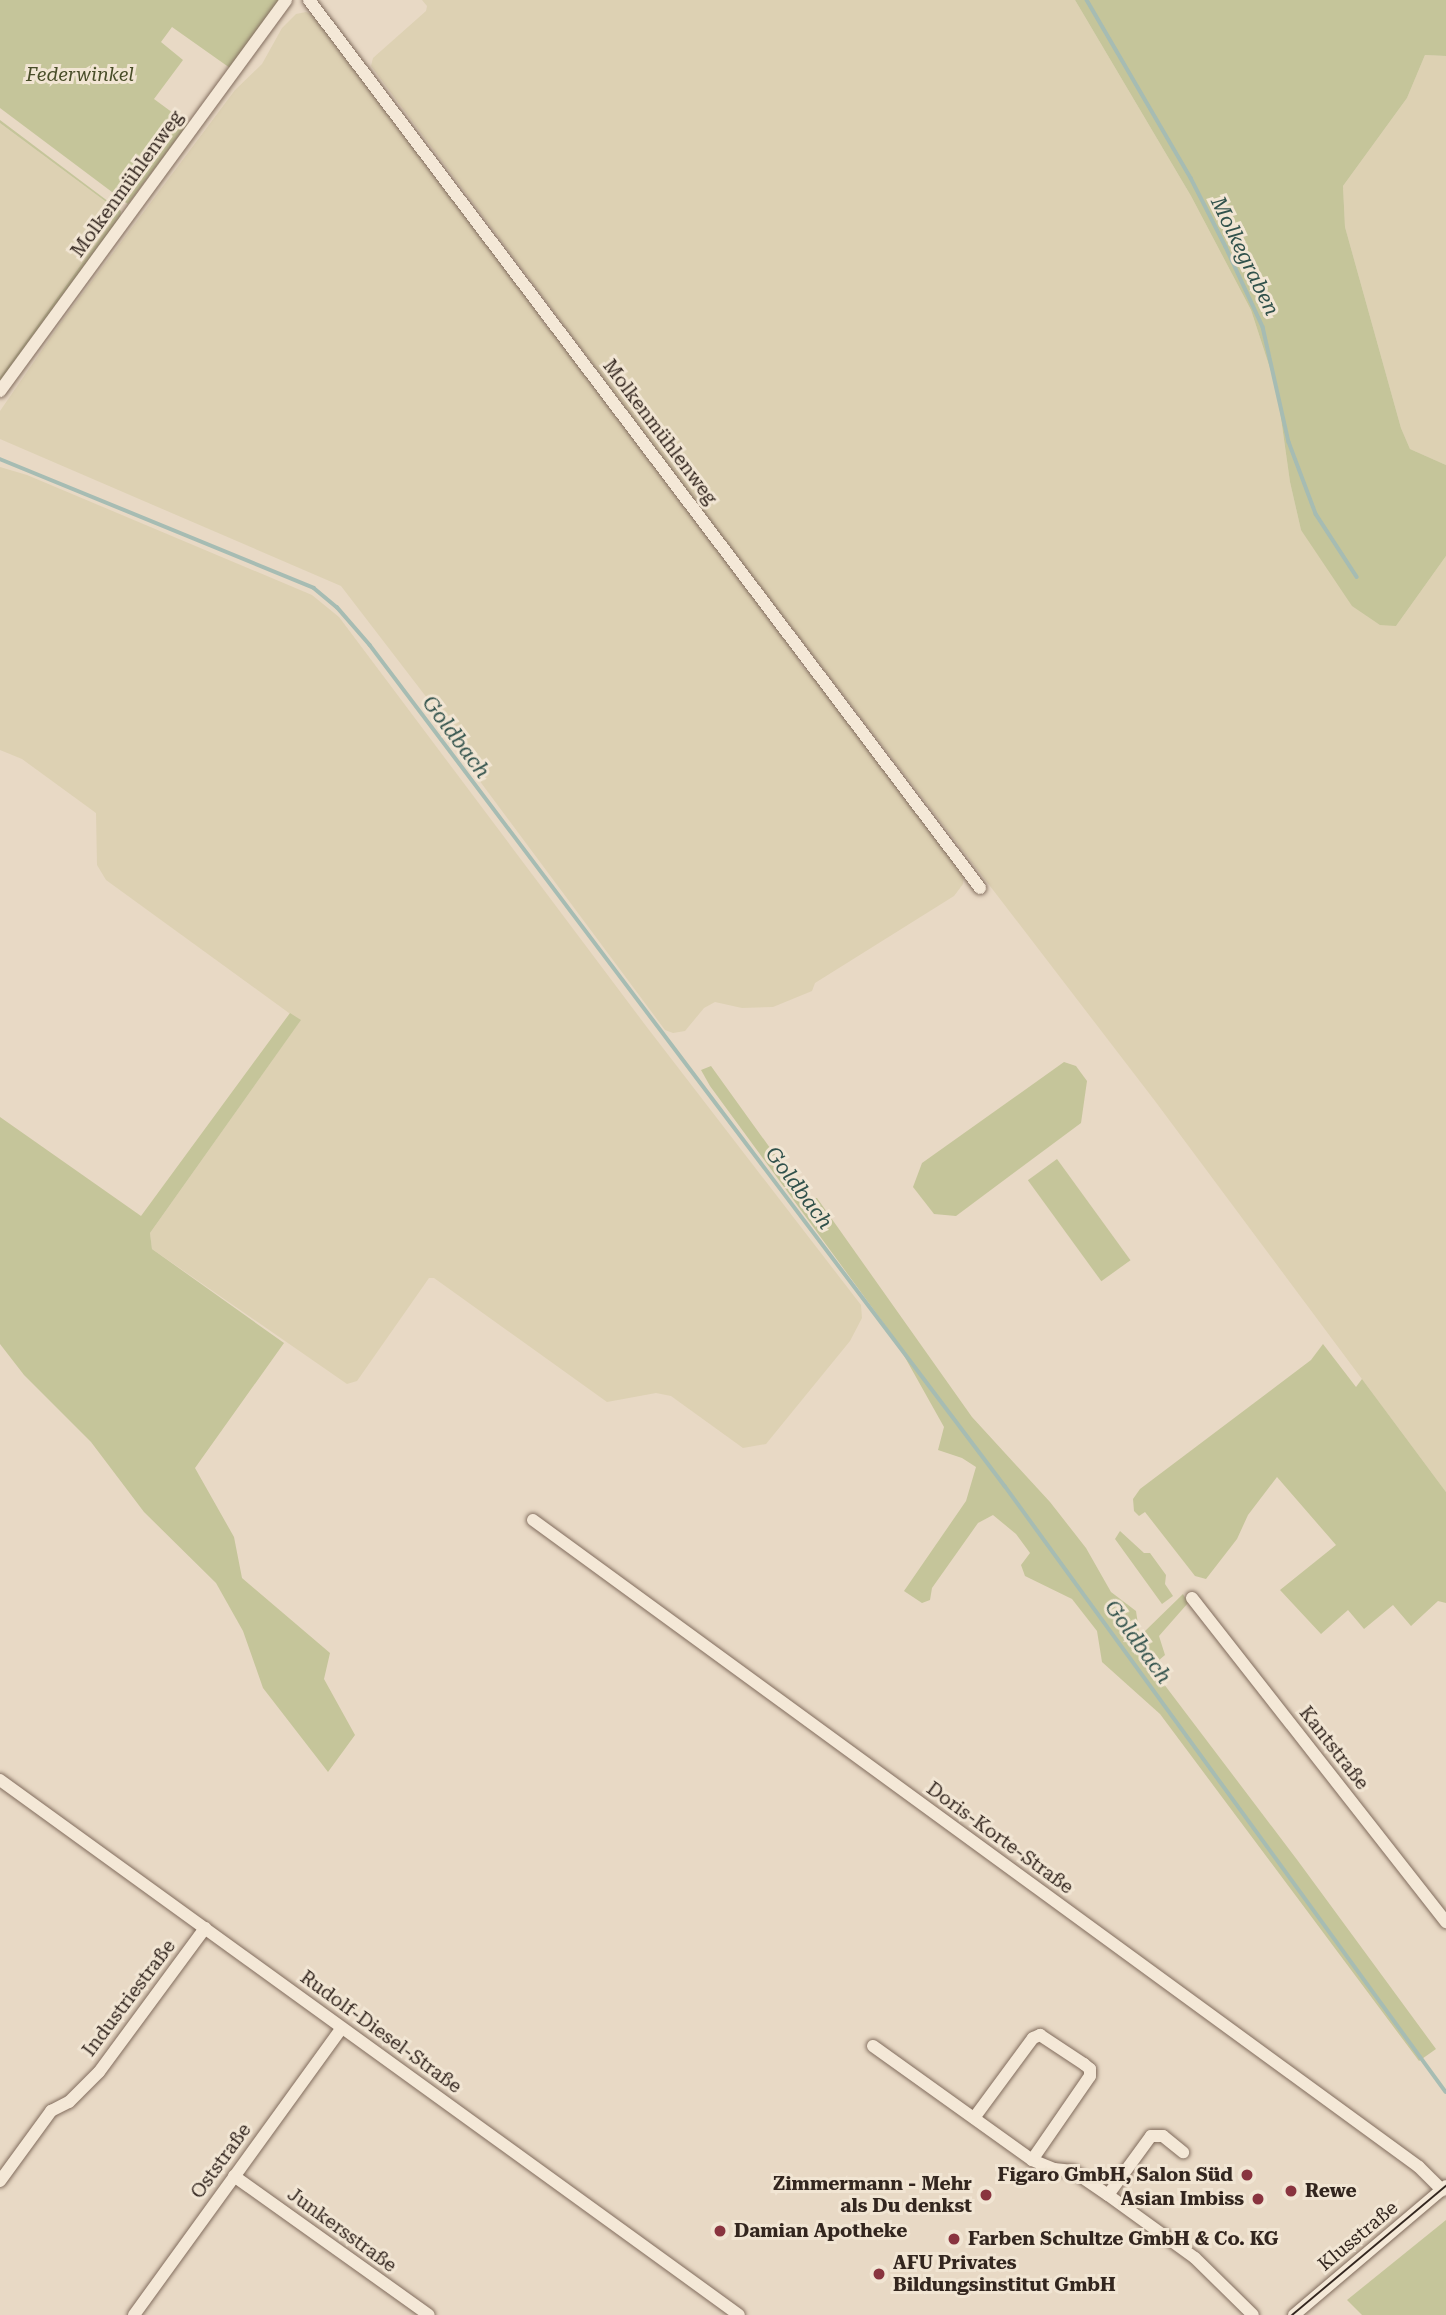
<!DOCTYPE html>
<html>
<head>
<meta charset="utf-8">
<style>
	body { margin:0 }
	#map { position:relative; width:1446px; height:2315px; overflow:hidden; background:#e8d9c5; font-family:"Roboto Serif",serif }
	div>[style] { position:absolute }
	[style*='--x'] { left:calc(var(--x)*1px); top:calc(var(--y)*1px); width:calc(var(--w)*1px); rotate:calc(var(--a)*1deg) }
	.farmland>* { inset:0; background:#ddd1b3 }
	.green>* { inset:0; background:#c5c59a; transform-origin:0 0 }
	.stream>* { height:3.5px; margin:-1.75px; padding:0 1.75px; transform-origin:1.75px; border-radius:1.75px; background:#a6bcb3 }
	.roads { filter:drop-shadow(0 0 2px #816c5d) drop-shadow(0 0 2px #816c5d) }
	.minor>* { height:12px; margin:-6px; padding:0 6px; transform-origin:6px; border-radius:6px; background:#f4e8d7 }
	.tram>* { height:2px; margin:-1px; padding:0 1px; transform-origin:1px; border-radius:1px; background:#33261f }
	.dots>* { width:19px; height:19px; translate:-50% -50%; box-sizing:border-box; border:4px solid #f1e5d3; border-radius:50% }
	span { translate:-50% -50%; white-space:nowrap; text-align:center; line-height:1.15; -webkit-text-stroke:6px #f1e5d3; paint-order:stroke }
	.park-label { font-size:19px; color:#484d28; font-style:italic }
	.street-label { font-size:19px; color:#33261f }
	.poi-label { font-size:19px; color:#33261f; font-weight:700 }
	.right { translate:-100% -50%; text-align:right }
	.left { translate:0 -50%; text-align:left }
	.water-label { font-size:21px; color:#30514b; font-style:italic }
</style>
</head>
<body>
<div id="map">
	<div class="farmland">
		<div style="clip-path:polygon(422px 0,1075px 0,1191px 196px,1251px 310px,1277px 390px,1290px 482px,1301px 530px,1396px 626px,1446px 556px,1446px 1492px,1155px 1101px,704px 513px,371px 66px,373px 58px,426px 11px,427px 6px)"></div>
		<div style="clip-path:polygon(306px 12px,315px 16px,535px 306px,544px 324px,560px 338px,793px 647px,801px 666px,819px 682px,964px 873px,963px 884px,954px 896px,815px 983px,812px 991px,773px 1007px,742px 1008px,715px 1002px,704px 1008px,685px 1031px,673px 1033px,665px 1030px,479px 780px,480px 767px,341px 586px,0 439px,0 411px,62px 321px,235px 90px,262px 64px,282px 28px,296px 14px)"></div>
		<div style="clip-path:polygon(1425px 55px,1446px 56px,1446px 465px,1410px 449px,1401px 428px,1345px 227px,1343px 186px,1407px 98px)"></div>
		<div style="clip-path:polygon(0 123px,109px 204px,113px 211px,111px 223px,0 377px)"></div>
		<div style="clip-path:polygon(0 467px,27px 475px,312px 595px,339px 617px,646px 1026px,861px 1305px,862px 1318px,850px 1341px,766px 1444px,743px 1448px,671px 1396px,656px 1393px,607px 1402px,434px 1278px,429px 1278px,357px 1381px,347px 1384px,152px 1249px,150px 1233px,300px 1021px,106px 880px,97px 865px,96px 813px,22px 759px,0 750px)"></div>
	</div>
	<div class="green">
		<div style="clip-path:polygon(0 0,280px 0,230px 68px,172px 27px,161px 42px,183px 60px,154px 99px,188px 124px,128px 204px,0 108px)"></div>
		<div style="clip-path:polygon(1075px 0,1446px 0,1446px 56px,1425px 55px,1407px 98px,1343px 186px,1345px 227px,1401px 428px,1410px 449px,1446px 465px,1446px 556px,1396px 626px,1380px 625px,1352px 606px,1301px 530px,1290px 482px,1277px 390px,1251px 310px,1191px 196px)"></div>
		<div style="clip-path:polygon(0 120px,121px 211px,120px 219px,0 383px,0 377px,111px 223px,113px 211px,109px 204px,0 123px)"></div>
		<div style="clip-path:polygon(290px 1013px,301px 1020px,150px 1233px,152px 1249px,284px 1343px,195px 1468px,234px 1537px,242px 1578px,330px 1653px,324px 1679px,355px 1735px,328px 1772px,263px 1688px,243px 1631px,216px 1583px,144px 1512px,91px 1442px,24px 1375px,0 1344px,0 1117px,141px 1216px)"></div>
		<div style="clip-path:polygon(1064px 1062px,1076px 1066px,1087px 1081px,1081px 1123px,956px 1216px,934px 1214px,913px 1187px,922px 1163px)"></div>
		<div style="clip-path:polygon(711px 1066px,806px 1198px,817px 1198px,972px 1417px,1050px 1502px,1086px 1548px,1111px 1592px,1136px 1611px,1139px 1631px,1143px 1633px,1183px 1594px,1188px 1603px,1159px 1636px,1165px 1655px,1151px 1667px,1298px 1861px,1436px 2049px,1419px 2061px,1160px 1714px,1102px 1662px,1097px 1631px,1072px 1599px,1025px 1576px,1021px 1565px,1030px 1553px,1016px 1534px,993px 1515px,978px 1523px,932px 1588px,930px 1600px,922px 1603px,904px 1591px,966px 1501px,976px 1467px,962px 1458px,938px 1450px,944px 1427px,893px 1336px,710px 1086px,701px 1070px)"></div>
		<div style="left:1057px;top:1159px;width:125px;height:36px;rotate:54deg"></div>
		<div style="clip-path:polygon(1323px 1344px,1356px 1387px,1362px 1379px,1446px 1492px,1446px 1603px,1438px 1601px,1411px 1626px,1393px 1605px,1364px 1629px,1348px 1610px,1321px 1634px,1280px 1590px,1336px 1545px,1277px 1477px,1248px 1515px,1237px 1539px,1206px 1579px,1195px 1576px,1145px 1512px,1139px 1516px,1134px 1511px,1133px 1499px,1140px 1489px,1311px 1360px)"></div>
		<div style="clip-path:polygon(1120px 1531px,1144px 1553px,1150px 1553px,1166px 1575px,1165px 1584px,1173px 1596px,1162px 1604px,1115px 1539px)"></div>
		<div style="clip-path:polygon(1446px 2220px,1446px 2315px,1362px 2315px,1347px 2300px)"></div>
	</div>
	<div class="stream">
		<div style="--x:1087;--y:0;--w:206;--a:59.7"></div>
		<div style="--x:1191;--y:178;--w:77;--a:63.1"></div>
		<div style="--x:1226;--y:247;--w:88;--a:65.2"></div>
		<div style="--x:1263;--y:327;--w:118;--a:77.3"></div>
		<div style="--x:1289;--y:442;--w:77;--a:69.4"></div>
		<div style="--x:1316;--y:514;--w:75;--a:56.9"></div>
		<div style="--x:0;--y:459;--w:339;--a:22.3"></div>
		<div style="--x:314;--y:588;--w:30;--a:40"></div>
		<div style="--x:337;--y:607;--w:50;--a:49"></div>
		<div style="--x:370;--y:645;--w:1054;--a:52.95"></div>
		<div style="--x:1005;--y:1486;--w:749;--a:53.96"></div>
	</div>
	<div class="roads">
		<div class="minor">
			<div style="--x:309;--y:0;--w:1113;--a:52.92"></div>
			<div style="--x:0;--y:391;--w:484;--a:-53.8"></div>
			<div style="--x:533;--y:1520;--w:1097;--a:36.14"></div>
			<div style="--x:1419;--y:2167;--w:33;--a:45"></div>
			<div style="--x:1192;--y:1598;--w:412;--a:51.9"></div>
			<div style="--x:0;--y:1780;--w:912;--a:35.9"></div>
			<div style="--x:873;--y:2046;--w:196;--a:35.6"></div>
			<div style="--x:1032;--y:2160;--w:24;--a:22"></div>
			<div style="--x:1054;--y:2169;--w:19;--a:6"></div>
			<div style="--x:1073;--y:2171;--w:42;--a:34.4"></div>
			<div style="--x:1108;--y:2195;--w:107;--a:35.9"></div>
			<div style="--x:1195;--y:2258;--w:81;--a:44.5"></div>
			<div style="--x:974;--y:2118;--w:99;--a:-53.6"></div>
			<div style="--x:1033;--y:2038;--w:8;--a:-23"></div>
			<div style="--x:1040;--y:2035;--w:53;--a:33.4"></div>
			<div style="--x:1084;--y:2064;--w:8;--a:40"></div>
			<div style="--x:1090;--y:2069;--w:7;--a:90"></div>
			<div style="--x:1090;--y:2076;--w:102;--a:124.6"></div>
			<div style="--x:234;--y:2176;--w:239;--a:35.5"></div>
			<div style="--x:0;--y:2181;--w:87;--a:-53.9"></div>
			<div style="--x:51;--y:2111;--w:20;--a:-27"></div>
			<div style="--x:69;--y:2102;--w:42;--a:-45"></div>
			<div style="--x:99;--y:2072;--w:179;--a:-53.6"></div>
			<div style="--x:1108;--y:2195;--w:73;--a:-53.9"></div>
			<div style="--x:1151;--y:2136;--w:12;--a:0"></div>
			<div style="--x:1163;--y:2136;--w:26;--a:39"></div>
			<div style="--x:134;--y:2315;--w:353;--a:-54.1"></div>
			<div style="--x:1294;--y:2315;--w:199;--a:-40.3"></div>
		</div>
	</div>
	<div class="tram">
		<div style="--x:1292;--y:2315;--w:201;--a:-40"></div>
	</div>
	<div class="dots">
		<div style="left:1247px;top:2175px;background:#89343f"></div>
		<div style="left:1291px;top:2191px;background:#89343f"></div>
		<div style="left:986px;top:2195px;background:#89343f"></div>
		<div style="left:1258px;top:2199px;background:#89343f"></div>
		<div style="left:720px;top:2231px;background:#89343f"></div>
		<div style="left:954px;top:2239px;background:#89343f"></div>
		<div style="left:879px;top:2274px;background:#89343f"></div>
	</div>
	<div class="park-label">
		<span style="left:80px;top:75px">Federwinkel</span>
	</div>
	<div class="street-label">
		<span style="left:127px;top:184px;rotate:-54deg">Molkenmühlenweg</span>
		<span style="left:660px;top:432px;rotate:53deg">Molkenmühlenweg</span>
		<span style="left:1334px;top:1748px;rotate:52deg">Kantstraße</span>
		<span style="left:1000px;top:1838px;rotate:36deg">Doris-Korte-Straße</span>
		<span style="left:129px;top:1998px;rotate:-53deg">Industriestraße</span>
		<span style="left:381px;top:2032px;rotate:36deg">Rudolf-Diesel-Straße</span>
		<span style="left:221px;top:2161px;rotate:-54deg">Oststraße</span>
		<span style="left:342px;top:2230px;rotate:36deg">Junkersstraße</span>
		<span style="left:1358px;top:2236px;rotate:-40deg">Klusstraße</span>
	</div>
	<div class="poi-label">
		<span class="right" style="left:1233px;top:2175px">Figaro GmbH, Salon Süd</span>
		<span class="right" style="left:972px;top:2195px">Zimmermann - Mehr<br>als Du denkst</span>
		<span class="left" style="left:1305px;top:2191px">Rewe</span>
		<span class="right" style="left:1244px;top:2199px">Asian Imbiss</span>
		<span class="left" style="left:734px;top:2231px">Damian Apotheke</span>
		<span class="left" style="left:968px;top:2239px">Farben Schultze GmbH &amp; Co. KG</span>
		<span class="left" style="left:893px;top:2274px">AFU Privates<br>Bildungsinstitut GmbH</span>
	</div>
	<div class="water-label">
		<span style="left:1245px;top:256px;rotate:64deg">Molkegraben</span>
		<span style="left:456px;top:737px;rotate:53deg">Goldbach</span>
		<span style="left:799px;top:1188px;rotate:53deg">Goldbach</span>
		<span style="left:1138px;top:1642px;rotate:54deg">Goldbach</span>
	</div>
</div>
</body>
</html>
